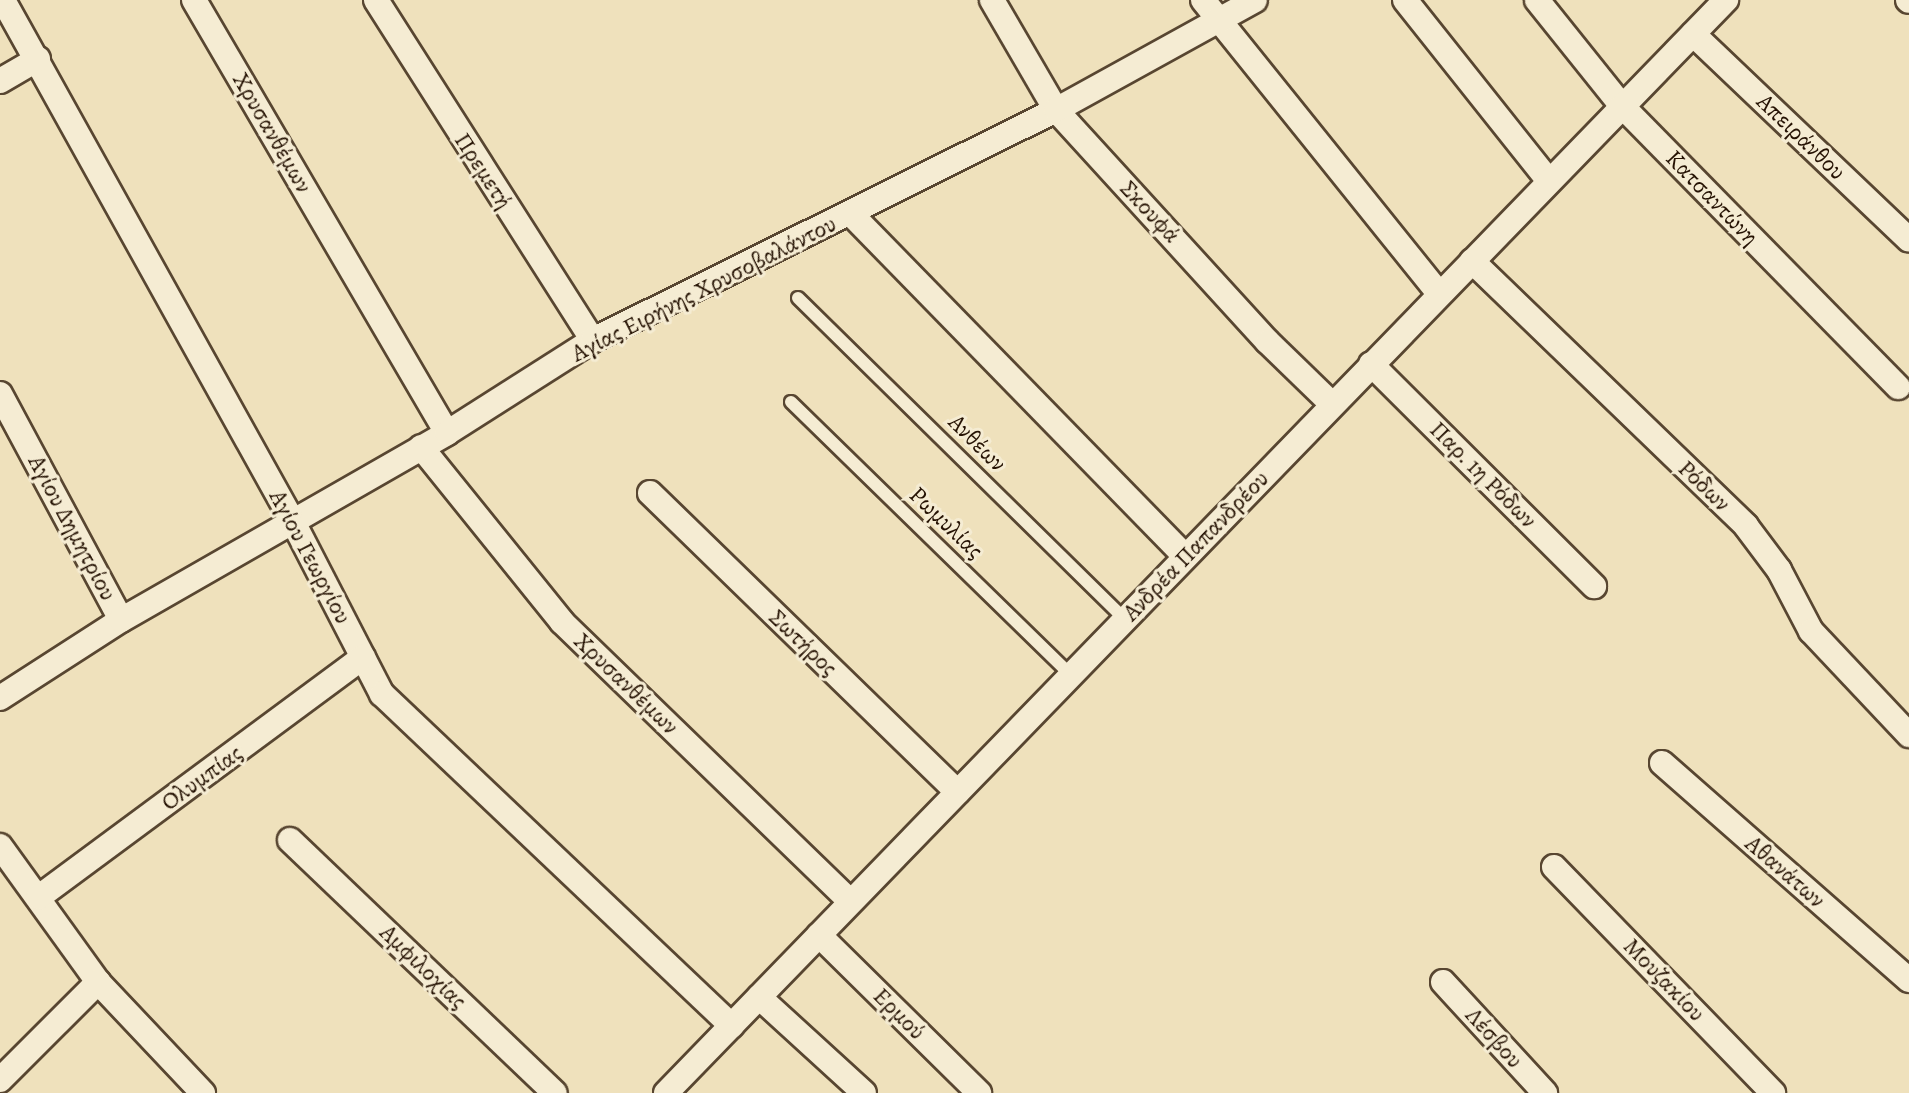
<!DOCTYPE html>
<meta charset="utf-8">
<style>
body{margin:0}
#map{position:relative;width:1909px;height:1093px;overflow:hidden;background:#efe1bc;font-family:Alegreya,serif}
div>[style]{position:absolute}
.roads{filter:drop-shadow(2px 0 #584631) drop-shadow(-2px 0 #584631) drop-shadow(0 2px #584631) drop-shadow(0 -2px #584631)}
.lane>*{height:12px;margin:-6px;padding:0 6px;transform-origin:6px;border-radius:6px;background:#f5ecd3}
.street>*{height:24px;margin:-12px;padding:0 12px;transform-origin:12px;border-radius:12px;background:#f5ecd3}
span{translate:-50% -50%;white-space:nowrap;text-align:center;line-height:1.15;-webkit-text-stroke:6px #f5ecd3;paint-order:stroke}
.street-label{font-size:24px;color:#251203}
</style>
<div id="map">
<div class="roads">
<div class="lane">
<div style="left:798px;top:298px;width:458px;rotate:44.5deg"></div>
<div style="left:791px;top:402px;width:391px;rotate:44.3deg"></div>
</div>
<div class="street">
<div style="left:3px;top:0;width:595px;rotate:60.94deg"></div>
<div style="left:292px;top:520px;width:196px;rotate:62.7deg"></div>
<div style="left:382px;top:694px;width:482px;rotate:43.5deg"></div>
<div style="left:194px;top:0;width:501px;rotate:59.7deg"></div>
<div style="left:376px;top:0;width:403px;rotate:57.5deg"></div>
<div style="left:992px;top:0;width:127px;rotate:59.8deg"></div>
<div style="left:1056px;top:110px;width:314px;rotate:47.6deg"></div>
<div style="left:1268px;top:342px;width:89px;rotate:44.1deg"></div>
<div style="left:1203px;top:0;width:377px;rotate:51.2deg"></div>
<div style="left:1405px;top:0;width:231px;rotate:51.5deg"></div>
<div style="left:1537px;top:0;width:136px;rotate:51.3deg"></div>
<div style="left:1622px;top:106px;width:394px;rotate:45.5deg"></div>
<div style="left:1908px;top:0;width:1px;rotate:45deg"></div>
<div style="left:1693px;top:34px;width:298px;rotate:43.6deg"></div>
<div style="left:0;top:81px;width:44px;rotate:-30.1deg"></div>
<div style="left:852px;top:215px;width:477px;rotate:45.7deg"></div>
<div style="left:1472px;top:261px;width:381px;rotate:44deg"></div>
<div style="left:1746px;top:526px;width:55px;rotate:53.1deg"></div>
<div style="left:1779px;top:570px;width:69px;rotate:62.3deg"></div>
<div style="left:1811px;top:631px;width:143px;rotate:46.7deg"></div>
<div style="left:1371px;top:364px;width:315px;rotate:44.9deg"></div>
<div style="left:0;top:394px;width:256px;rotate:61.8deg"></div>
<div style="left:421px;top:447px;width:225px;rotate:51.1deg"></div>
<div style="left:562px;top:622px;width:402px;rotate:44.1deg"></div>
<div style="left:650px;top:493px;width:429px;rotate:44.2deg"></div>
<div style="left:0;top:698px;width:144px;rotate:-32.8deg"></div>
<div style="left:121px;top:620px;width:376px;rotate:-29.8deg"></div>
<div style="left:447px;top:433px;width:173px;rotate:-32.5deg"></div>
<div style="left:593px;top:340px;width:517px;rotate:-26.42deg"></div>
<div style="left:1056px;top:110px;width:227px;rotate:-28.9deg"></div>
<div style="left:1662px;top:763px;width:329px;rotate:41.3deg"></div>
<div style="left:290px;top:840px;width:366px;rotate:43.7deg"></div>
<div style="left:0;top:846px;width:168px;rotate:54.2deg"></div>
<div style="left:98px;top:982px;width:153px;rotate:46.6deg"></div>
<div style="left:1554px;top:867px;width:315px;rotate:45.9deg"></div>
<div style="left:39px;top:897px;width:403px;rotate:-36.5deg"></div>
<div style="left:819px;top:935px;width:225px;rotate:44.6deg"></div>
<div style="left:1443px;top:982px;width:151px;rotate:47.4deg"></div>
<div style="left:759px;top:997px;width:142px;rotate:42.4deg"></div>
<div style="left:0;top:1080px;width:139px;rotate:-45deg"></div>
<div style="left:666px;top:1093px;width:1523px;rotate:-45.88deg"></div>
</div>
</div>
<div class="street-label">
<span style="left:272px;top:133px;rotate:60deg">Χρυσανθέμων</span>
<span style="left:1801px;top:137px;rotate:44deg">Απειράνθου</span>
<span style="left:483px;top:171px;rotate:57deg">Πρεμετή</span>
<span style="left:1712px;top:198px;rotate:46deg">Κατσαντώνη</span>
<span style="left:1150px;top:212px;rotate:47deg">Σκουφά</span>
<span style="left:704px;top:289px;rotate:-27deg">Αγίας Ειρήνης Χρυσοβαλάντου</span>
<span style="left:977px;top:443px;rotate:45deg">Ανθέων</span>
<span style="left:1483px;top:475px;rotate:45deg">Παρ. 1η Ρόδων</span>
<span style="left:1704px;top:486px;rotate:44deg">Ρόδων</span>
<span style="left:946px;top:523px;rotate:44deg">Ρωμυλίας</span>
<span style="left:72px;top:528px;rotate:62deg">Αγίου Δημητρίου</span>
<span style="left:1196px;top:546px;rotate:-46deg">Ανδρέα Παπανδρέου</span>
<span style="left:310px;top:557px;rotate:62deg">Αγίου Γεωργίου</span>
<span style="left:803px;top:643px;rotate:44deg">Σωτήρος</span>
<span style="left:626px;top:684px;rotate:44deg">Χρυσανθέμων</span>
<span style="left:202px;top:778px;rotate:-36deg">Ολυμπίας</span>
<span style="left:1785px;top:872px;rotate:41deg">Αθανάτων</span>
<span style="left:423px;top:967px;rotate:44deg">Αμφιλοχίας</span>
<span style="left:1664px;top:980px;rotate:46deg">Μουζακίου</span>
<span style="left:899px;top:1014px;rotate:45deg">Ερμού</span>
<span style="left:1494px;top:1038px;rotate:48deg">Λέσβου</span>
</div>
</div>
